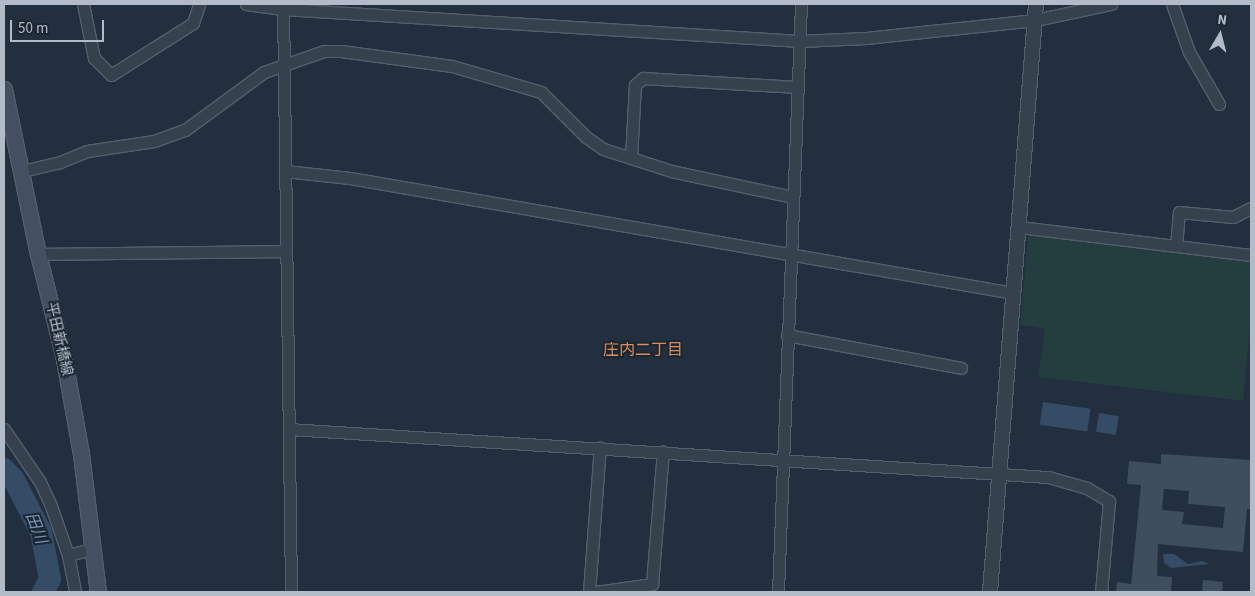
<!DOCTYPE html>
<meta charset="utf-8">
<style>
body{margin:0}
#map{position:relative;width:1255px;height:596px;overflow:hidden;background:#222f3e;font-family:"Source Sans 3","Noto Sans JP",sans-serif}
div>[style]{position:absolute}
.green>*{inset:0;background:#243d3f}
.water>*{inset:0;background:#354c66;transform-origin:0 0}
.river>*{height:22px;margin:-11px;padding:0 11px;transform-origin:11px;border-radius:11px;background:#354c66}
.building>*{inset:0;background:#3e4e5d}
.roads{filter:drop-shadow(1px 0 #545f6c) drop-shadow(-1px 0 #545f6c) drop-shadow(0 1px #545f6c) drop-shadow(0 -1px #545f6c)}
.minor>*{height:11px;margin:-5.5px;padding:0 5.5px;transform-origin:5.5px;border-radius:5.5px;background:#36414e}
.tertiary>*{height:14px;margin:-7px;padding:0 7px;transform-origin:7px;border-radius:7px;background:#36414e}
.secondary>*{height:15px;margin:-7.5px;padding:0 7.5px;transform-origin:7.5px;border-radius:7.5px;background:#445061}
span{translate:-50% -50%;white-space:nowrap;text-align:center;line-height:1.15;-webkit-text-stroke:4px #1b2633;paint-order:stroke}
.street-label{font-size:15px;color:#b2bcc9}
.neighbourhood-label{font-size:16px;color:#d98d5c}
.water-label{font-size:16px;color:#7894b2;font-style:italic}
.frame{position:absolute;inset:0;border:5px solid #b2bcc9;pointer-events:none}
.north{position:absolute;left:1195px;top:10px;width:50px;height:50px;-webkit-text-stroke:4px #1b2633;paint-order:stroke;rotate:8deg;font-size:14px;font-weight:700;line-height:20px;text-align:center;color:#b2bcc9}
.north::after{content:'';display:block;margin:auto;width:18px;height:22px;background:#b2bcc9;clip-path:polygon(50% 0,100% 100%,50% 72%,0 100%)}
.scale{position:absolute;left:10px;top:20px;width:94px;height:22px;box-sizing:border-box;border:2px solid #b2bcc9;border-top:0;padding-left:6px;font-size:15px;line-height:18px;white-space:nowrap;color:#b2bcc9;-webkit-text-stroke:4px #1b2633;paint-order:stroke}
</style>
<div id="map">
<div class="green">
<div style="clip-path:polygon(1031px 234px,1251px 261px,1251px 321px,1243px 401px,1038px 377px,1045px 329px,1020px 325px,1028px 236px)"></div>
</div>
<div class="water">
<div style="left:1043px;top:402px;width:48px;height:23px;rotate:8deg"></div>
<div style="left:1099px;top:413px;width:20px;height:19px;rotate:9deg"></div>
<div style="clip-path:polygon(1163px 554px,1174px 554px,1188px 564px,1202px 561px,1209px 564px,1171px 568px,1164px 563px)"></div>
</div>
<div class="river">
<div style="left:4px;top:469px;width:15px;rotate:48deg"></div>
<div style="left:14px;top:480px;width:59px;rotate:62.6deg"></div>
<div style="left:41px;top:532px;width:48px;rotate:79.2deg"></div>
<div style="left:50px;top:579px;width:15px;rotate:118deg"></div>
</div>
<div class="building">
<div style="clip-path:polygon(evenodd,1161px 454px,1251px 460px,1251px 509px,1247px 509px,1243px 552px,1158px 544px,1157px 576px,1172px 577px,1171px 592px,1116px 592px,1117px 582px,1131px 584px,1132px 576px,1141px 485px,1127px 484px,1129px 461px,1161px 464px,1161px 454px,1164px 489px,1189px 491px,1188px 504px,1225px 507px,1223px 528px,1182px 524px,1184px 512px,1162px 510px,1164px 489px)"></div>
<div style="clip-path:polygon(1203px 580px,1223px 582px,1222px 592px,1202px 592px)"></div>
</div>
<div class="roads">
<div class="minor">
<div style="left:83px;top:4px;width:55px;rotate:78.5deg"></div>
<div style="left:94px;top:58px;width:24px;rotate:45deg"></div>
<div style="left:111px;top:75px;width:97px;rotate:-32.4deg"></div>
<div style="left:193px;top:23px;width:20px;rotate:-72deg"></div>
<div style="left:246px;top:4px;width:37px;rotate:8deg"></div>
<div style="left:283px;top:9px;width:517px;rotate:3.55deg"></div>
<div style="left:799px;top:41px;width:67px;rotate:-2.6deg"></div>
<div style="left:866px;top:38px;width:170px;rotate:-6.1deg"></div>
<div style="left:1035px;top:20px;width:78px;rotate:-11.9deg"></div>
<div style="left:283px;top:4px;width:588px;rotate:89.22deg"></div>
<div style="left:1172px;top:4px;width:51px;rotate:70.5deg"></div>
<div style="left:1189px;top:52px;width:60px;rotate:60deg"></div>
<div style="left:631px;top:158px;width:73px;rotate:-86.9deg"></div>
<div style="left:635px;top:85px;width:11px;rotate:-41deg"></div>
<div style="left:643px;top:78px;width:154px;rotate:3.3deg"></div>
<div style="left:22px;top:171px;width:39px;rotate:-13deg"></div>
<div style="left:60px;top:162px;width:29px;rotate:-22deg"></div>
<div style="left:87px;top:151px;width:68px;rotate:-8.5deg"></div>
<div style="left:154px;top:141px;width:33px;rotate:-20deg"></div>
<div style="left:185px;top:130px;width:98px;rotate:-36.3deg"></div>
<div style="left:264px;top:72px;width:64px;rotate:-19.3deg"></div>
<div style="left:324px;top:51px;width:17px"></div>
<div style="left:341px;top:51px;width:112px;rotate:7.7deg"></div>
<div style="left:452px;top:66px;width:93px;rotate:16.3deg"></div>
<div style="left:541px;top:92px;width:64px;rotate:45deg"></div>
<div style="left:586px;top:137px;width:21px;rotate:35deg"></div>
<div style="left:603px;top:149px;width:71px;rotate:17.9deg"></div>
<div style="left:671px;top:171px;width:124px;rotate:12.1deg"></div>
<div style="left:285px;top:171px;width:65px;rotate:6.1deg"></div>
<div style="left:350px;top:178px;width:674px;rotate:9.83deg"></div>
<div style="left:1019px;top:227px;width:234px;rotate:6.9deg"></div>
<div style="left:1176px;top:246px;width:34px;rotate:-85deg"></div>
<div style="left:1179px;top:212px;width:54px;rotate:5.3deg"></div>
<div style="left:1233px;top:217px;width:20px;rotate:-27deg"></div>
<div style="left:38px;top:254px;width:248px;rotate:-0.7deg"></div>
<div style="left:787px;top:335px;width:177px;rotate:10.7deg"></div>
<div style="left:4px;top:429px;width:64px;rotate:55.8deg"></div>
<div style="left:40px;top:482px;width:26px;rotate:65deg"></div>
<div style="left:51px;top:506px;width:52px;rotate:70.9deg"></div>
<div style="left:68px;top:555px;width:38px;rotate:79deg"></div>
<div style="left:289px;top:429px;width:761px;rotate:3.62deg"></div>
<div style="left:1048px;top:477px;width:41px;rotate:15.8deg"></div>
<div style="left:1087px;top:488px;width:26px;rotate:31deg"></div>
<div style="left:1109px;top:501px;width:91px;rotate:95deg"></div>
<div style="left:68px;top:555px;width:25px;rotate:-14deg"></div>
<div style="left:589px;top:592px;width:145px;rotate:-85.7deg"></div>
<div style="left:596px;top:592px;width:57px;rotate:-8.1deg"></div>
<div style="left:652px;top:584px;width:133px;rotate:-85.3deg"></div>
<div style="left:778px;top:592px;width:588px;rotate:-87.76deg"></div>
</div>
<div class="tertiary">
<div style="left:990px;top:592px;width:590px;rotate:-85.53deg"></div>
</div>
<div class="secondary">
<div style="left:4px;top:89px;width:168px;rotate:78.4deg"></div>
<div style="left:38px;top:254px;width:103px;rotate:76deg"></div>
<div style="left:63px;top:354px;width:102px;rotate:79.8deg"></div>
<div style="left:81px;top:454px;width:139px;rotate:83deg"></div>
</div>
</div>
<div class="street-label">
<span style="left:59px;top:339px;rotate:77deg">平田新橋線</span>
</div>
<div class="neighbourhood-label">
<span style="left:643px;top:350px">庄内二丁目</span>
</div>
<div class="water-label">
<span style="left:36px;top:528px;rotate:69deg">田川</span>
</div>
<div class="frame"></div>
<div class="north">N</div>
<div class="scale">50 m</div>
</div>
